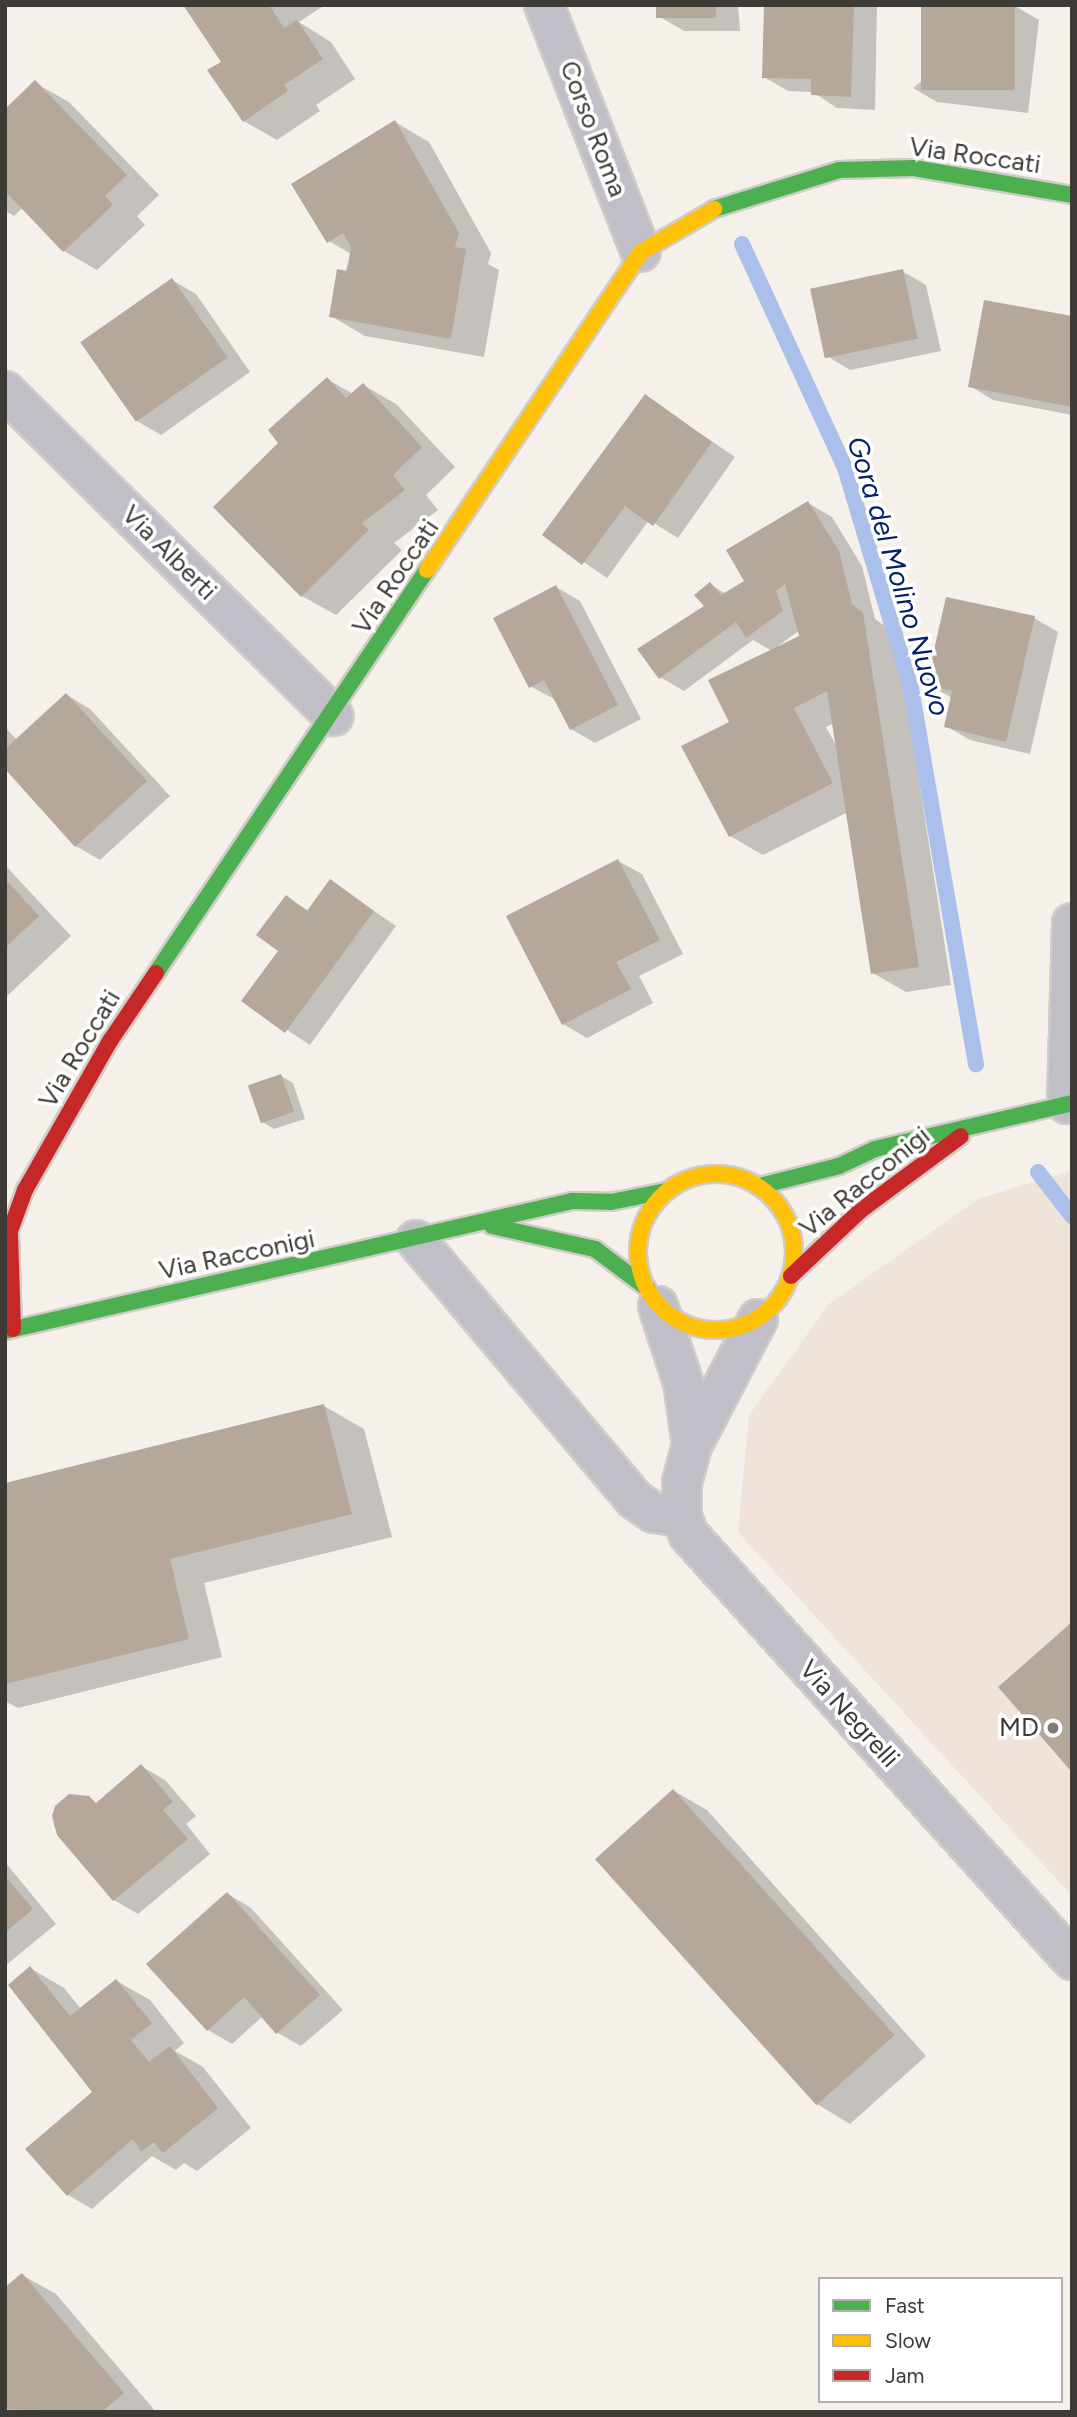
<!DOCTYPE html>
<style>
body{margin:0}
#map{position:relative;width:1077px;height:2417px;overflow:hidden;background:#f6f0ea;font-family:Figtree,sans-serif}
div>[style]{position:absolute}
.built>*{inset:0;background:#f0e3d9}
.shadow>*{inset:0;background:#0003}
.stream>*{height:16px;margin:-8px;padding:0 8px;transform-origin:8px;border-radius:8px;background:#aabfe9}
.building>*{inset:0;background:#b5a89b;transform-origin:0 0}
.roads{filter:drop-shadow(2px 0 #d0ccc7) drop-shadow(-2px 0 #d0ccc7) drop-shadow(0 2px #d0ccc7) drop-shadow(0 -2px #d0ccc7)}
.street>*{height:38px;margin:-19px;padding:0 19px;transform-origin:19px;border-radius:19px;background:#c0bfc7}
.fast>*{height:16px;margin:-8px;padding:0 8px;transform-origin:8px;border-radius:8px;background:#4caf50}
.slow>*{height:16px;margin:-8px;padding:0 8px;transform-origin:8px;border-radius:8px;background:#ffc107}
.slow>.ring{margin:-8px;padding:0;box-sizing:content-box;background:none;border:16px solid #ffc107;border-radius:50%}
.jam>*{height:16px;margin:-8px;padding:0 8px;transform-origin:8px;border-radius:8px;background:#c62828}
.dots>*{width:19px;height:19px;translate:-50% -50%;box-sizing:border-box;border:4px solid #fff;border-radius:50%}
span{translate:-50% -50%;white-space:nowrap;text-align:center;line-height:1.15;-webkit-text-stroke:7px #fff;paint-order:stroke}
.street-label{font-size:26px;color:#3e3a36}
.poi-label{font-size:26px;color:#3e3a36}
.right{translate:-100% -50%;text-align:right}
.water-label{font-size:28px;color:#032168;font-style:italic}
.frame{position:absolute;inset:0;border:7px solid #3e3a36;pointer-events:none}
.legend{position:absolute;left:818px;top:2277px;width:245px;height:126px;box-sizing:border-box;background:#fff;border:2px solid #b2b0af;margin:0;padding:9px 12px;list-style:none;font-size:21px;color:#3e3a36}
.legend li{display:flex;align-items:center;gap:14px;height:35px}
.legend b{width:35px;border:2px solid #b2b0af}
</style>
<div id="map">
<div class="built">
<div style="clip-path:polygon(1072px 1170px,1072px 1896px,738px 1532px,749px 1415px,829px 1304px,978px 1199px)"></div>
</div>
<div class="shadow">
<div style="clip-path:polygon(185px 5px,325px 5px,299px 22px,331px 42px,355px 79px,316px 105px,320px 111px,277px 140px,244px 121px,223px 62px)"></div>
<div style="clip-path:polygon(658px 5px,738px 5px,740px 31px,684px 31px,660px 17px)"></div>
<div style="clip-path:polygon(765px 5px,877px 5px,875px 110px,837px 108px,813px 92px,788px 91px,764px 77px)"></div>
<div style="clip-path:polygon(1015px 6px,1039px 20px,1028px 113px,937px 102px,913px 88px)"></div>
<div style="clip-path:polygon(35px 83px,69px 102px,159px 195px,137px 216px,145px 225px,97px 270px,64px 251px,23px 207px,14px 216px,5px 211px,5px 111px)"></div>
<div style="clip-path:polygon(395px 122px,429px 142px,491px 253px,488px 264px,499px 270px,484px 357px,365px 336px,331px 316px,351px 254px,329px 241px)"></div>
<div style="clip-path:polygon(902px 271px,926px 285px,941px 351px,850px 370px,827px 356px)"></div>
<div style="clip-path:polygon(172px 280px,196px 294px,250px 372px,161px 435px,137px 421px)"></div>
<div style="clip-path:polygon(1072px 317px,1072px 415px,993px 400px,970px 386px)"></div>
<div style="clip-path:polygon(327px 379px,353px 394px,363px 385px,396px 404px,455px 467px,426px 495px,438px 510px,394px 543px,402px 550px,336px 615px,302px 596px,215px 507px,281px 443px)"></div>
<div style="clip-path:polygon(646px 397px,735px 457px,678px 538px,649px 520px,607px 578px,544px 535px)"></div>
<div style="clip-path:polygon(evenodd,808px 503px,832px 517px,862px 566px,875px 619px,896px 634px,951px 985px,906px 992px,873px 973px,848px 812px,763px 855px,730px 836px,731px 722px,772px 651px,753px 640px,684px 691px,660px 677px,707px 606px,710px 584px,726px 594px,747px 581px,808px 503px,800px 630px,801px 636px,779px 647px,778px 646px,800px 630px,808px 503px,834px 723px,837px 747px,826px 727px,834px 723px)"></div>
<div style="clip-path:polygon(556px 587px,580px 601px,641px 719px,595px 743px,571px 729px,556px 700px,530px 686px)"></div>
<div style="clip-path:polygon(1034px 618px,1058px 632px,1030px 754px,970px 740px,946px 726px,952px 698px,928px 684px)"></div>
<div style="clip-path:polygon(67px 695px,90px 709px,170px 796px,100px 860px,76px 846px,5px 766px,5px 727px,17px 740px)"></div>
<div style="clip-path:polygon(618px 861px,642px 874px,683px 954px,639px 976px,653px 1003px,587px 1038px,563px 1024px)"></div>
<div style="clip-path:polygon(5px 865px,71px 936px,5px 998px)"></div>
<div style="clip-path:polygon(330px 881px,396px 926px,310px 1045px,243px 1001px,281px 951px,286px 897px,309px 911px)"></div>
<div style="clip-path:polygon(281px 1076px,293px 1083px,305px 1119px,274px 1129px,262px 1122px)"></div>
<div style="clip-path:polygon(324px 1406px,364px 1429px,392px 1537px,204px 1583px,222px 1657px,18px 1708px,5px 1701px,5px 1485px)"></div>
<div style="clip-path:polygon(141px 1766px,165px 1780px,196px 1816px,186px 1824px,210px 1854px,138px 1914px,114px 1900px,54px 1826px,57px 1807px,96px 1805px)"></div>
<div style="clip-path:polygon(674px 1791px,707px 1810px,926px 2056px,850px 2124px,817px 2104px)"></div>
<div style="clip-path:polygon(5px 1862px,56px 1924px,5px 1966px)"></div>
<div style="clip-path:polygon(228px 1894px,251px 1908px,343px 2010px,301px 2046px,278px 2033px,263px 2016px,232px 2044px,208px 2030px)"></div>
<div style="clip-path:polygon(30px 1968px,64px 1988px,81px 2009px,117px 1981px,150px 2000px,184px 2043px,175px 2051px,203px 2067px,251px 2128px,197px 2171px,184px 2163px,176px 2170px,152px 2156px,92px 2209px,68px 2195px,101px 2098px)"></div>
<div style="clip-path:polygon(22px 2275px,56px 2294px,156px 2412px,10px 2412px,5px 2406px)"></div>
</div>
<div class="stream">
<div style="left:742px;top:244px;width:247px;rotate:65.3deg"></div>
<div style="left:845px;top:468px;width:230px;rotate:73.3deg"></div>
<div style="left:911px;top:688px;width:382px;rotate:80.2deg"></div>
<div style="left:1038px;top:1172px;width:56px;rotate:52.3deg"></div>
</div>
<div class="building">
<div style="clip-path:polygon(183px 5px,269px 5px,284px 28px,297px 20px,323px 59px,284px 85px,288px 91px,243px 122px,207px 70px,221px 62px)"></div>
<div style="left:656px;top:5px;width:60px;height:13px"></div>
<div style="clip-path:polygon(764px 5px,854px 5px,851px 97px,811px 95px,811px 79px,762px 78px)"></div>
<div style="left:921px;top:5px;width:94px;height:85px"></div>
<div style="clip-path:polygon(35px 80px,127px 175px,105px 196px,113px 205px,63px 252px,5px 191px,5px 109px)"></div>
<div style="clip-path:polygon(395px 120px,459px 233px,455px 247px,466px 249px,451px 339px,329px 317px,337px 269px,347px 271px,351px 247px,343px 233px,327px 243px,291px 184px)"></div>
<div style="left:903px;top:269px;width:71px;height:95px;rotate:78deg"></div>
<div style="left:172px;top:278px;width:97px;height:112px;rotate:55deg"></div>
<div style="clip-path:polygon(984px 300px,1072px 316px,1072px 407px,968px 387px)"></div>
<div style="clip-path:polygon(327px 377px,346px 398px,363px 383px,422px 447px,393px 475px,405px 490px,362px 523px,369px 530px,301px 597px,213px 507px,278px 443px,268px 430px)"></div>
<div style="clip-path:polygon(645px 394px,712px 442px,653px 526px,625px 506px,582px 565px,542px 535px)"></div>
<div style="clip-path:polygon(808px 501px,839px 551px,852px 604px,863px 613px,919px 967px,871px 974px,827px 691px,794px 708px,833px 783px,729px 837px,681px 746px,729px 722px,708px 680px,799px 636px,785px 584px,776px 591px,783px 611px,746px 638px,736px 622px,659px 679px,637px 649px,704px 606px,694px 595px,710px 582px,721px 595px,744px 581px,726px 550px)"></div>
<div style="clip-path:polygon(556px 585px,618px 705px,570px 730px,544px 680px,529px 688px,493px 618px)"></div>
<div style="clip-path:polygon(946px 597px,1035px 616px,1006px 742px,944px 727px,952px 691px,926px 685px)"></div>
<div style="clip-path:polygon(66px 693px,147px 781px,75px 847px,5px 769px,5px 749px)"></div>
<div style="clip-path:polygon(618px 859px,660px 940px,616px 962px,631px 989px,562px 1025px,506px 916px)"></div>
<div style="clip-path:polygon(5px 879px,39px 916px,5px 948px)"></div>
<div style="clip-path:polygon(330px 879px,374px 911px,285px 1033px,241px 1001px,278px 951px,256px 935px,286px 895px,307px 911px)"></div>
<div style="left:281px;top:1074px;width:40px;height:35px;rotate:71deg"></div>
<div style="clip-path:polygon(324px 1404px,352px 1514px,170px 1559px,189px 1639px,5px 1684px,5px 1483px)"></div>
<div style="clip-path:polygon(1072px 1622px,1072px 1769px,1070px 1770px,998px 1687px)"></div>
<div style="clip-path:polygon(141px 1764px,173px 1802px,163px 1810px,188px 1839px,113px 1901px,57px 1835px,52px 1816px,55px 1806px,69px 1794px,89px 1796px,96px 1803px)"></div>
<div style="left:673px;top:1789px;width:331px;height:105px;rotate:48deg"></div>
<div style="clip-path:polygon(5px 1876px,33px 1909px,5px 1933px)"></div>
<div style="clip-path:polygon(227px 1892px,320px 1995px,276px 2034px,244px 1997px,207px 2031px,146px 1964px)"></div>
<div style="clip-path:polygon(30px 1966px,70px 2016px,116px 1979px,152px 2023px,131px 2040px,149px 2062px,170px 2046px,218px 2108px,163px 2153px,154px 2142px,141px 2152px,133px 2139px,67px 2196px,25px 2149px,92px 2092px,8px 1985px)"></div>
<div style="clip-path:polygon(22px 2273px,124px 2393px,102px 2412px,5px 2409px,5px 2287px)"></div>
</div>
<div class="roads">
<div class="street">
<div style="left:544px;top:5px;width:265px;rotate:68.6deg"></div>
<div style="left:5px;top:391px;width:462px;rotate:44.7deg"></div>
<div style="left:1067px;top:1104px;width:181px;rotate:-88.4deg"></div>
<div style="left:416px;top:1240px;width:339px;rotate:49.9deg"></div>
<div style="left:634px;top:1499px;width:24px;rotate:35deg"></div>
<div style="left:654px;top:1513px;width:28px;rotate:8deg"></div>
<div style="left:658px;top:1306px;width:80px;rotate:71.8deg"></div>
<div style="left:683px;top:1382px;width:64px;rotate:81.9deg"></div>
<div style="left:758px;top:1319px;width:142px;rotate:117.6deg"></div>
<div style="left:692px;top:1445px;width:39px;rotate:105deg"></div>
<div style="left:682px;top:1483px;width:34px;rotate:90deg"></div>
<div style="left:682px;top:1517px;width:19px;rotate:69deg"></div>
<div style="left:689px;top:1535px;width:572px;rotate:47.98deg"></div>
</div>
<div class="fast">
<div style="left:714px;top:209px;width:131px;rotate:-17.3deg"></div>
<div style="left:839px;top:170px;width:75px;rotate:-1.5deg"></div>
<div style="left:914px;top:168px;width:160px;rotate:9.7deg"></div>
<div style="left:156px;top:973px;width:486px;rotate:-56.1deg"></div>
<div style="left:760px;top:1186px;width:81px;rotate:-14.2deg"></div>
<div style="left:839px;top:1166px;width:40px;rotate:-25deg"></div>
<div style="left:875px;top:1149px;width:202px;rotate:-13.1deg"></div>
<div style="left:492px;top:1226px;width:106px;rotate:12.6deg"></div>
<div style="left:595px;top:1249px;width:66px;rotate:37deg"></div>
<div style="left:5px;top:1331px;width:582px;rotate:-12.91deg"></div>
<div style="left:572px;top:1201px;width:39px;rotate:1deg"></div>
<div style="left:611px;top:1202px;width:56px;rotate:-11.3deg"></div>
</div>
<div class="slow">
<div style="left:427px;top:570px;width:383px;rotate:-56.1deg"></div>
<div style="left:641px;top:252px;width:85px;rotate:-30.5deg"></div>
<div class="ring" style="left:638px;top:1174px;width:140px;height:140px"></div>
</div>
<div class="jam">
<div style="left:791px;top:1276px;width:96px;rotate:-43.3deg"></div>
<div style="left:861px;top:1210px;width:124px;rotate:-36.5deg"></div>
<div style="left:13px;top:1329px;width:98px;rotate:-91.8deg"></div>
<div style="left:10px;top:1231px;width:44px;rotate:-69.9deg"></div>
<div style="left:25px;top:1190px;width:172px;rotate:-60.3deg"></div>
<div style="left:110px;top:1041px;width:82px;rotate:-55.9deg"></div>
</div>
</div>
<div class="dots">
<div style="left:1053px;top:1728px;background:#7e7a75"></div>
</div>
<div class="street-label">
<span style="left:593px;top:129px;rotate:69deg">Corso Roma</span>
<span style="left:975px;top:156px;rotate:8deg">Via Roccati</span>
<span style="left:169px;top:553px;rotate:45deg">Via Alberti</span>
<span style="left:396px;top:577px;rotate:-56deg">Via Roccati</span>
<span style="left:80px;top:1049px;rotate:-59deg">Via Roccati</span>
<span style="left:865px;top:1182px;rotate:-39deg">Via Racconigi</span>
<span style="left:237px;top:1255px;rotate:-12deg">Via Racconigi</span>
<span style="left:849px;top:1714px;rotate:48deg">Via Negrelli</span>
</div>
<div class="poi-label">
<span class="right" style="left:1039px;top:1728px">MD</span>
</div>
<div class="water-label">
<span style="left:899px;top:576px;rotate:73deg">Gora del Molino Nuovo</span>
</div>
<div class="frame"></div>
<ul class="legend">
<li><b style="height:9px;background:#4caf50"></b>Fast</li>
<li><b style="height:9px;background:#ffc107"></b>Slow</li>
<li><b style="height:9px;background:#c62828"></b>Jam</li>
</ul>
</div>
